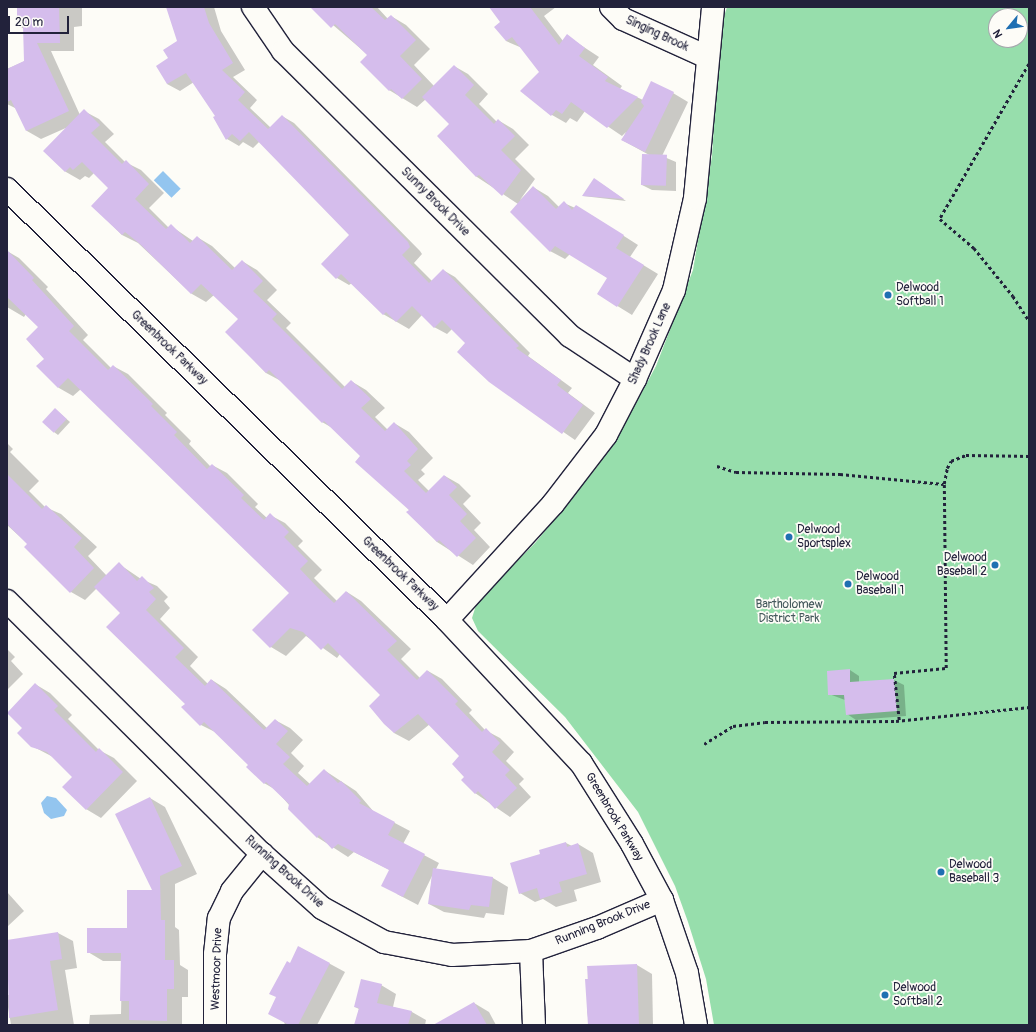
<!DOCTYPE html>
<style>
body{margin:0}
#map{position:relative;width:1036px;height:1032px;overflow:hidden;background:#fdfcf7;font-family:Pangolin,sans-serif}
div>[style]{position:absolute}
.green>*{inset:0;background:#97deac}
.water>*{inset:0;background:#93c5ef;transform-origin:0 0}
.shadow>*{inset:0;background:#0003}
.building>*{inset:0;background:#d5bdec;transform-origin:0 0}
.path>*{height:2.5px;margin-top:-1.25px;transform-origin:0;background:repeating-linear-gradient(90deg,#22223b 0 3px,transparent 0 6px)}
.roads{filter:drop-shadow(1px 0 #22223b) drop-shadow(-1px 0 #22223b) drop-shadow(0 1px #22223b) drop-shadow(0 -1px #22223b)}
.minor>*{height:22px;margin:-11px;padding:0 11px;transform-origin:11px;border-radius:11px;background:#fdfcf7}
.dots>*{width:11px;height:11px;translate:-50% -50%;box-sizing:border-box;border:2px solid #fdfcf7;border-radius:50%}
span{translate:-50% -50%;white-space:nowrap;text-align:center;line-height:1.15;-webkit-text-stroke:3.5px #fdfcf7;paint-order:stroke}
.street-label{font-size:12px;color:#22223b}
.poi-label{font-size:12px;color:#22223b}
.left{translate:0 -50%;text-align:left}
.right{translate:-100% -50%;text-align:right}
.park-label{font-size:12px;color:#455a5d}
.frame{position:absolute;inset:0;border:8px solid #22223b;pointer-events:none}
.north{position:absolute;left:988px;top:8px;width:40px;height:40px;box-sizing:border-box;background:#fdfcf7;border:1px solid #a5a5ac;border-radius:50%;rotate:241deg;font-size:11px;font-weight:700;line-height:16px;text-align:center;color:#22223b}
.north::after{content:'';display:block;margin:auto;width:14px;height:18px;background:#1f6fb2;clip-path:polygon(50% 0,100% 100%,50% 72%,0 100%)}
.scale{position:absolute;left:8px;top:16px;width:61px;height:18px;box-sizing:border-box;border:2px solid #22223b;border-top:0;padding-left:5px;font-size:12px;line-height:14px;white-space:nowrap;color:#22223b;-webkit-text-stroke:3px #fdfcf7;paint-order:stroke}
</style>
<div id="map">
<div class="green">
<div style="clip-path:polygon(evenodd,727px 7px,1029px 7px,1029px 1025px,714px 1025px,706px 979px,688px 922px,675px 886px,638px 812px,565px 717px,478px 631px,472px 618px,477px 602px,536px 542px,597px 467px,627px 420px,656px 366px,693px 270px,712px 156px,720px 29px,727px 7px,996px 16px,1020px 16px,1020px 40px,996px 40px,996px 16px)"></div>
</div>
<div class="water">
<div style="left:163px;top:171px;width:25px;height:13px;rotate:45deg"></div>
<div style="clip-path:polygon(47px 796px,56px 798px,67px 810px,64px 816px,51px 819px,44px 813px,41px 803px)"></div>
</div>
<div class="shadow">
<div style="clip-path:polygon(18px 7px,82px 7px,82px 26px,74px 27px,74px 51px,51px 51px,80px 115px,84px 111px,99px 119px,114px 134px,105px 142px,125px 162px,141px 170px,164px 193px,149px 208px,169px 228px,171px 226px,193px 241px,197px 237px,212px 246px,235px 268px,242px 261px,257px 270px,277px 290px,267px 300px,291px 323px,286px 328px,345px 387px,351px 381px,366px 390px,385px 408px,375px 417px,388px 430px,394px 423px,409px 432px,433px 458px,421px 470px,425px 474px,418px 480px,429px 491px,445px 476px,459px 484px,471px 496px,463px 504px,481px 523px,474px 530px,490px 547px,473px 565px,437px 542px,362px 456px,334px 429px,322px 422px,281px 381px,266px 373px,227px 332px,239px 319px,214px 295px,206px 302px,192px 294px,138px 243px,122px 235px,93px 206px,110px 188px,94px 173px,89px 178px,85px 176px,80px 180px,66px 172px,44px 151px,68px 127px,41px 139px,27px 131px,17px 109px,7px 104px,7px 69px,25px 61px,24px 29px,18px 25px)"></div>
<div style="clip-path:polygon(167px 7px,214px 7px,221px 31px,245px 70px,233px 77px,257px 100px,250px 108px,271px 128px,282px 116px,294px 123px,420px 251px,422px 254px,414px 263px,432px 281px,443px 270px,455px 277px,530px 353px,528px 356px,572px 388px,568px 393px,595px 413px,575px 440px,489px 381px,466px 343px,452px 329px,447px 334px,434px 327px,422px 315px,409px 329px,383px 314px,352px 283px,349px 285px,337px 278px,322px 264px,351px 235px,260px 141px,253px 148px,243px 142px,239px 146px,227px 139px,214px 118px,216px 116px,194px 82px,180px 91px,167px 84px,169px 59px,178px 41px)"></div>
<div style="clip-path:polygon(312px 7px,377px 7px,388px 19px,391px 16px,406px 25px,430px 49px,414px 65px,434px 86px,454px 66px,468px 74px,488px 94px,479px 104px,497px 122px,498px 120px,513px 129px,529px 145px,515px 159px,535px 179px,520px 200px,533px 187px,548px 196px,559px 207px,564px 203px,591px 215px,638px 245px,630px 257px,658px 274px,632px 315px,598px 294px,608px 278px,570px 254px,565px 259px,550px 251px,518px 204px,477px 177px,438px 136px,451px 124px,426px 99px,417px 107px,389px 90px,368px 55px)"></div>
<div style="clip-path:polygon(490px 7px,556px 7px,544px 16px,563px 41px,567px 36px,599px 57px,593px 65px,622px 86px,620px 89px,643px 100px,673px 93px,688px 102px,662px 156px,676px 162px,676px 191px,652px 190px,642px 185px,651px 156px,622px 140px,626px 132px,622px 136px,585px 111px,577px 122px,570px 118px,566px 123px,552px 115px,540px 72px,522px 48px,506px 41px,502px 22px)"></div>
<div style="clip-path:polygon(599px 182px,626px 201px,583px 196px)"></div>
<div style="clip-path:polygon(7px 251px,19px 258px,48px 287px,46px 289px,88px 335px,83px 340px,111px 368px,113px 366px,128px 374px,167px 413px,165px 415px,191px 441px,189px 444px,210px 466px,212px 465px,227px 473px,258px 504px,255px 507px,267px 518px,270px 515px,285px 523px,303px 541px,298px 546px,322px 570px,314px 578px,337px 601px,347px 592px,361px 601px,411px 649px,401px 659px,420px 678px,428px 671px,442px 679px,472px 710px,469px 713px,485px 730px,500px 738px,514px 752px,506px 761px,524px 779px,519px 784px,531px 797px,510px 817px,475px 793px,465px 777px,461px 756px,430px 724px,409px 741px,394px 733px,382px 695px,340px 654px,337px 658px,306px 636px,286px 656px,271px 647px,253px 630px,291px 593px,81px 389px,73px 396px,59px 388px,38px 366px,46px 359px,39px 327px,26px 314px,24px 317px,7px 307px)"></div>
<div style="clip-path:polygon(55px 409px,70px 422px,58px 435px,54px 432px)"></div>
<div style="clip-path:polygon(7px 443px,13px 449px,10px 452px,39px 481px,29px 491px,45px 507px,61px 514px,97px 547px,88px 556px,107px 576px,119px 564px,141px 579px,157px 586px,168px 597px,164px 601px,170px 608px,160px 619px,198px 657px,190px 666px,208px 684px,212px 680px,226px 689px,267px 728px,275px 720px,290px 728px,303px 740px,291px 753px,304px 766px,298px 773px,310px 784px,324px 770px,356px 791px,374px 812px,410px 831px,403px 844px,439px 863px,436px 869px,493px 878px,508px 887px,504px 915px,486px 913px,484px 918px,444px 912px,429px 904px,432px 876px,418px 905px,397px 894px,390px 870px,354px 852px,348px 857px,317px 837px,276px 790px,264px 783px,250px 765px,217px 733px,201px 725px,183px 707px,186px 704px,122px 613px,97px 588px,85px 600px,71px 592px,28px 544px,7px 525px)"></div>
<div style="clip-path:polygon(7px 649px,15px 657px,11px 661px,23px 674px,7px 690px)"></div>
<div style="clip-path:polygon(850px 670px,859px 676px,859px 682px,894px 680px,904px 685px,906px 716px,856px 720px,847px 714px,845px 700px,829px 694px)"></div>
<div style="clip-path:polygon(35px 684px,50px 693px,72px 715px,68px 719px,99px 750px,114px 758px,137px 781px,101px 818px,86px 809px,73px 777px,53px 757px,32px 746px,23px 727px)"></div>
<div style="clip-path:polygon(150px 798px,165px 807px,197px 874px,175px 884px,175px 927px,179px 930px,180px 965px,188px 970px,188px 997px,182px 997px,182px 1025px,89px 1025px,90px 1015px,121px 1014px,122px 961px,103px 961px,88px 952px,128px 929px,154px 891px)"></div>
<div style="clip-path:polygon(566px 843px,572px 846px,578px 844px,593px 853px,601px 882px,574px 890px,577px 901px,556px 907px,543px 899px,535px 902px,520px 893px,541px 855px)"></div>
<div style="clip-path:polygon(7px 892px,24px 911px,7px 927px)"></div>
<div style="clip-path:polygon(58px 933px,73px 941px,77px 968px,65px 970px,74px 1025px,11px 1025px,7px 1001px,7px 995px,10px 995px,7px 941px)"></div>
<div style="clip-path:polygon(299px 947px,345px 972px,317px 1025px,285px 1025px,277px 997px)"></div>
<div style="clip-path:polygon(637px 965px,652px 974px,653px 1025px,589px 1025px,587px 1010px,588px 967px)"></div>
<div style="clip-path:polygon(381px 985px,396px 994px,393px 1007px,412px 1012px,426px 1020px,425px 1025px,355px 1025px,359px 1009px,355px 1007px)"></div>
<div style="clip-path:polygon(474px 1003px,489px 1012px,496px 1025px,435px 1025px)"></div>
</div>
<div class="building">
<div style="clip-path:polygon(17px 7px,59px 7px,60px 43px,37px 43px,69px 111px,26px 131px,11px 100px,7px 102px,7px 69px,24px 61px,23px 26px,17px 26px)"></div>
<div style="clip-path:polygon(166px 7px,204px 7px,209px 23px,233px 63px,222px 70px,245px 92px,238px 100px,268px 129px,282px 115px,408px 242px,410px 247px,402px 255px,429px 283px,443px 269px,519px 346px,516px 348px,561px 380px,557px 385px,583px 405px,562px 434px,489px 382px,457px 352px,465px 343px,442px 320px,434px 328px,412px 306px,396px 322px,386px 312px,383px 315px,341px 274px,336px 279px,321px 264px,349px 235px,249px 132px,240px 141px,232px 134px,226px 140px,213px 117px,215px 116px,186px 73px,167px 84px,156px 66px,168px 58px,163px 50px,177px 41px)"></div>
<div style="clip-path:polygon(310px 7px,371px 7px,385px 20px,391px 15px,416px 40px,400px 56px,422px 79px,402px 99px,391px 89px,389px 91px,360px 62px,367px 55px,335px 24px,331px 28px)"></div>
<div style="clip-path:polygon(489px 7px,530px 7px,559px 45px,567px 34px,585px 48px,579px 56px,608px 77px,605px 81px,638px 97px,607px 128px,571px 102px,562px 114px,556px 110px,551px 116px,520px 91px,539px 72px,512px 37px,506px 41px,494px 27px,500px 22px)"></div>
<div style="clip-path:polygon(454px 65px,474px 85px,465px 95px,494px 124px,498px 119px,515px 136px,501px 150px,521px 170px,502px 196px,479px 175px,476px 177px,437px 136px,449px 124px,422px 97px)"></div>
<div style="clip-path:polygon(651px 81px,674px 92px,645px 152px,621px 140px,644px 106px,641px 102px)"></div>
<div style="clip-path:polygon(84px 109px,100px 125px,91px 133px,122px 164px,126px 160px,149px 184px,135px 199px,166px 229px,171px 224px,190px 243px,197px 236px,232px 270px,242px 260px,263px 281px,253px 291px,277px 314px,272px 319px,342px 389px,351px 380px,371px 399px,361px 408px,385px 431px,394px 422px,418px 449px,407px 461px,411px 465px,404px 471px,426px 493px,444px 475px,457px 487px,449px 495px,467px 514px,460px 521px,476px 538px,457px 557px,439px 540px,437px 542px,406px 512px,409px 510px,355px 462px,360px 456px,324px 421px,322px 423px,269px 370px,266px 373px,225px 332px,238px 319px,201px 284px,191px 294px,140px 244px,125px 232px,122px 235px,91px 206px,108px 188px,82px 162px,73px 170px,70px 167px,65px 172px,43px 151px)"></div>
<div style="left:642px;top:154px;width:25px;height:31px;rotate:2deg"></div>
<div style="clip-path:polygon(594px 178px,624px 199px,582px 196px)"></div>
<div style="clip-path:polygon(533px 186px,556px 209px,564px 201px,572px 210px,576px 205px,624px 235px,616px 248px,644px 265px,617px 307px,597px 294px,607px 278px,555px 246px,550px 252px,510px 212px)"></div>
<div style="clip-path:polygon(7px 250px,34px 278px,32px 280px,74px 326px,69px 331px,108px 370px,113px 365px,153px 404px,151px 406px,177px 432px,174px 435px,207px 469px,212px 464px,244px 495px,241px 498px,264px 520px,270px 513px,289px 532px,284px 537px,308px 561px,300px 569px,318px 588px,334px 603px,346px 591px,397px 641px,387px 650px,417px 680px,427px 670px,458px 701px,455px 704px,482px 732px,486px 728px,500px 743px,492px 752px,510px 770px,505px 775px,517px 788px,495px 809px,478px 791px,475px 794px,461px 780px,464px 777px,452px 764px,459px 756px,418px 714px,394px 733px,384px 724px,369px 706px,380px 695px,328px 643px,321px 650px,303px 632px,290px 628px,270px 648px,252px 630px,289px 593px,68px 378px,58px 388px,36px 366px,44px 359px,26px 339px,38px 327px,7px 297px)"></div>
<div style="left:55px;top:408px;width:16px;height:19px;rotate:43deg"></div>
<div style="clip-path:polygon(7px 474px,42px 509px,46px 505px,82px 538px,74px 547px,94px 568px,70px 593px,24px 547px,27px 544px,7px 524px)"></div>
<div style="clip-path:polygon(119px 562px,137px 581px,142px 576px,154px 588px,149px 592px,156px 599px,146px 610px,184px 648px,175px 657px,205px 686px,211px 679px,264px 730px,275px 719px,288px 731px,276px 744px,290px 757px,283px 764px,307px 786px,324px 769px,338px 783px,341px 781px,361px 801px,359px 803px,395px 822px,388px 835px,425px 854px,403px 897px,381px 886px,389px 870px,338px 844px,332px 849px,319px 835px,317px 838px,288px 809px,289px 804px,266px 782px,264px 784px,246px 767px,248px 765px,204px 722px,200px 726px,181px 707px,185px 704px,106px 627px,120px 613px,94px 587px)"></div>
<div style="clip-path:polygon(850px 669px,850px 682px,894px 679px,897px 711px,846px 715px,844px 695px,828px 695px,827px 671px)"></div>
<div style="clip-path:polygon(35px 683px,58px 706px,54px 710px,96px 752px,99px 748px,123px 772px,86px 810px,62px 787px,72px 777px,47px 752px,31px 747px,17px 733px,22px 728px,7px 713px)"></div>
<div style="clip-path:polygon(150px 797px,182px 866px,160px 876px,161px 920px,165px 920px,165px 960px,174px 960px,174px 989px,167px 989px,167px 1021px,129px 1020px,129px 1001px,120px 1001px,121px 953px,87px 953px,87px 928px,127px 928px,127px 890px,152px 890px,115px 814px)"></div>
<div style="clip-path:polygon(566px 842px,567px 847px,578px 843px,587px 874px,559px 882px,562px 892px,540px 899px,537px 888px,519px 894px,510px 863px,540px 854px,539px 850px)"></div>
<div style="clip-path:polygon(433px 868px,493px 877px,489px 907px,471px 905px,469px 910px,428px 904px)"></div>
<div style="clip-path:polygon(58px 932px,62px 959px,50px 961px,58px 1010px,9px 1018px,7px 940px)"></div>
<div style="clip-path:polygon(298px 946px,330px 963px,298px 1025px,289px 1025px,268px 1014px,276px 997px,269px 994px,287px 961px,290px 963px)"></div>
<div style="clip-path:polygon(637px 964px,639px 1025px,588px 1025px,585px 979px,588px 979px,587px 966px)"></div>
<div style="clip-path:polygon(361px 979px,382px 984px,377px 1003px,412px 1011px,408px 1025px,354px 1025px,359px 1008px,354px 1007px)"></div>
<div style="clip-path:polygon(474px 1002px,487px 1025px,433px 1025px)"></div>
</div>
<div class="path">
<div style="left:1029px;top:64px;width:179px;rotate:119.9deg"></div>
<div style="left:940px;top:219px;width:45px;rotate:40.5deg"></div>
<div style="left:974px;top:248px;width:62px;rotate:50.9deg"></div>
<div style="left:1013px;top:296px;width:30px;rotate:57deg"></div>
<div style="left:717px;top:466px;width:20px;rotate:18deg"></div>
<div style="left:736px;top:472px;width:104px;rotate:1.1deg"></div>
<div style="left:840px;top:474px;width:104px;rotate:5.5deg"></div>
<div style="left:944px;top:484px;width:16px;rotate:-79deg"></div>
<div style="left:947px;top:468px;width:8px;rotate:-60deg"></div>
<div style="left:951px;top:461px;width:16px;rotate:-22deg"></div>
<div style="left:966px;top:455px;width:63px;rotate:0.9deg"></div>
<div style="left:899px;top:720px;width:47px;rotate:-96.1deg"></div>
<div style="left:894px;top:673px;width:52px;rotate:-5.5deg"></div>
<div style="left:946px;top:668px;width:184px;rotate:-90.6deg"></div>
<div style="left:704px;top:744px;width:34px;rotate:-32deg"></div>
<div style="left:733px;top:726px;width:32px;rotate:-7deg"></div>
<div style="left:765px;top:722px;width:131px;rotate:-0.4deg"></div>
<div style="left:896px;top:721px;width:134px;rotate:-6deg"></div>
</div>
<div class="roads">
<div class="minor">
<div style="left:253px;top:7px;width:53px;rotate:55.7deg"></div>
<div style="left:283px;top:51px;width:404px;rotate:44.8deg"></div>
<div style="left:570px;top:336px;width:78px;rotate:33.5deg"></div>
<div style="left:611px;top:7px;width:17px;rotate:45deg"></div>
<div style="left:623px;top:19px;width:92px;rotate:24.3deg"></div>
<div style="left:7px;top:189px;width:616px;rotate:44.41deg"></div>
<div style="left:447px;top:620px;width:196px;rotate:46.9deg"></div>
<div style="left:581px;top:763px;width:96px;rotate:57.8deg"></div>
<div style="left:632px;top:844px;width:64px;rotate:61.8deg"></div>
<div style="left:662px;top:900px;width:77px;rotate:71.1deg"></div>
<div style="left:687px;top:973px;width:53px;rotate:80.2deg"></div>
<div style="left:7px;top:601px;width:359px;rotate:44.8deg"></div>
<div style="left:262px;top:854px;width:81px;rotate:42deg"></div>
<div style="left:322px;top:908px;width:71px;rotate:28.7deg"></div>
<div style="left:384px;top:942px;width:69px;rotate:10.8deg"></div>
<div style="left:452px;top:955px;width:79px;rotate:-2.9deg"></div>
<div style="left:531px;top:951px;width:70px;rotate:-19.2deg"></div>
<div style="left:597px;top:928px;width:71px;rotate:-23.3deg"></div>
<div style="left:447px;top:620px;width:157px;rotate:-47.6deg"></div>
<div style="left:553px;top:504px;width:87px;rotate:-52.5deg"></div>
<div style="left:606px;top:435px;width:63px;rotate:-62.6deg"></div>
<div style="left:635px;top:379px;width:97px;rotate:-66.3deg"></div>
<div style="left:674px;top:290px;width:94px;rotate:-77.1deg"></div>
<div style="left:695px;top:198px;width:192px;rotate:-84.6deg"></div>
<div style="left:531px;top:951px;width:74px;rotate:87.7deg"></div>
<div style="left:215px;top:1025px;width:71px;rotate:-90deg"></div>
<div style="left:215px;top:954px;width:36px;rotate:-84deg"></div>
<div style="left:219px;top:918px;width:30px;rotate:-64deg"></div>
<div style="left:232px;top:891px;width:48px;rotate:-51deg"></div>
</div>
</div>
<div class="dots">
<div style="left:888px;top:295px;background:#1f6fb2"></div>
<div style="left:789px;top:537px;background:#1f6fb2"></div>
<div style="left:995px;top:565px;background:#1f6fb2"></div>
<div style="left:848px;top:584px;background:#1f6fb2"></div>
<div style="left:941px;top:872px;background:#1f6fb2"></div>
<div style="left:885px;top:995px;background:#1f6fb2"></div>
</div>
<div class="street-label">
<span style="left:657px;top:34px;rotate:25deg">Singing Brook</span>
<span style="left:435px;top:202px;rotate:45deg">Sunny Brook Drive</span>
<span style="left:650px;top:344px;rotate:-66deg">Shady Brook Lane</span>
<span style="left:169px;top:348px;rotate:44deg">Greenbrook Parkway</span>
<span style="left:400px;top:574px;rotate:44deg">Greenbrook Parkway</span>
<span style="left:614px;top:817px;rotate:59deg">Greenbrook Parkway</span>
<span style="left:284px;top:872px;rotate:42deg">Running Brook Drive</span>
<span style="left:603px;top:923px;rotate:-22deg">Running Brook Drive</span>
<span style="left:217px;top:969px;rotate:-88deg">Westmoor Drive</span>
</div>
<div class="poi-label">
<span class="left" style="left:896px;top:295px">Delwood<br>Softball 1</span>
<span class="left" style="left:797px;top:537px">Delwood<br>Sportsplex</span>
<span class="right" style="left:987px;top:565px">Delwood<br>Baseball 2</span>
<span class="left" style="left:856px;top:584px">Delwood<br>Baseball 1</span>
<span class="left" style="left:949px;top:872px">Delwood<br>Baseball 3</span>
<span class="left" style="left:893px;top:995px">Delwood<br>Softball 2</span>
</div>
<div class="park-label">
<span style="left:789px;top:612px">Bartholomew<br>District Park</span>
</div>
<div class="frame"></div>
<div class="north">N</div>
<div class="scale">20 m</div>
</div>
